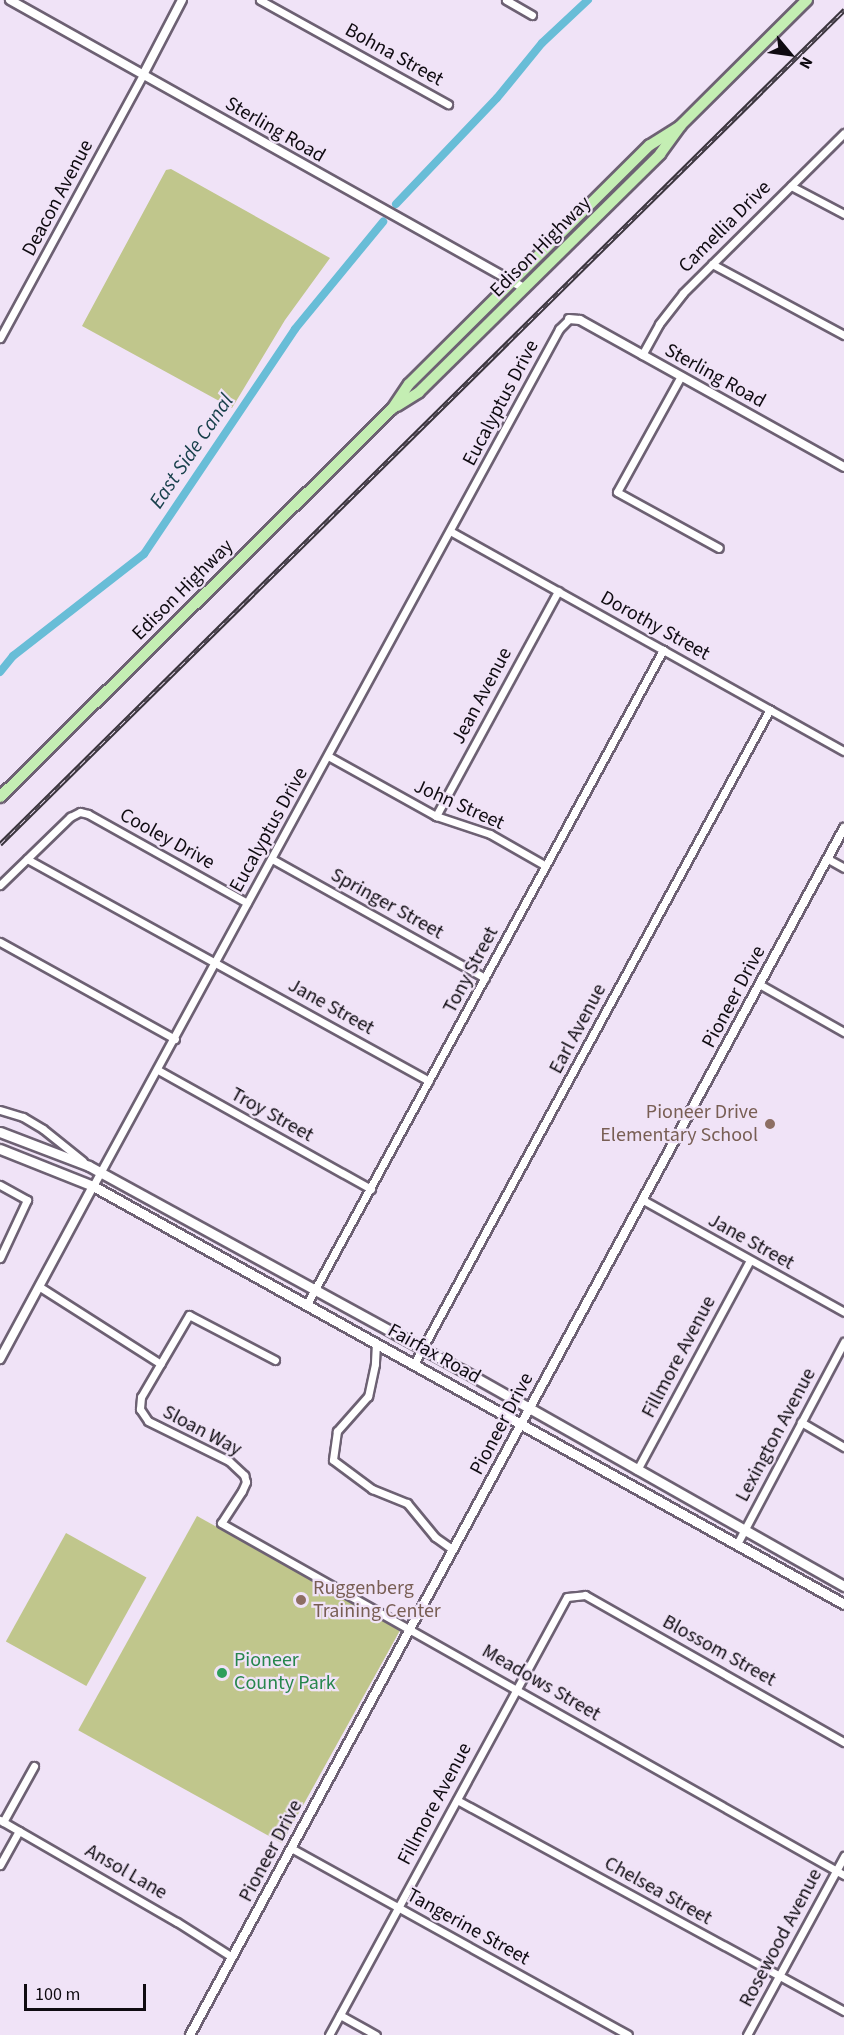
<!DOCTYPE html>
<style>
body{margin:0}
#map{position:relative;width:844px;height:2035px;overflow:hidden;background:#f0e3f7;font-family:"Source Sans 3",sans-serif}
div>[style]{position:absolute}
.green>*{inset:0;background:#c0c68c;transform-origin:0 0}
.canal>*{height:8px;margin:-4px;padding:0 4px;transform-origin:4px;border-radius:4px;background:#68bdd7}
.roads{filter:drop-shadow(2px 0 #6d6173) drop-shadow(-2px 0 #6d6173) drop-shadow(0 2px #6d6173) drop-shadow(0 -2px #6d6173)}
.minor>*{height:7px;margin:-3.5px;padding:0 3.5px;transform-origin:3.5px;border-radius:3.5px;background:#fff}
.tertiary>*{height:8px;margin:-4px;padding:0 4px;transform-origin:4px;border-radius:4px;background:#fff}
.secondary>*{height:9px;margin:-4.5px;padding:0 4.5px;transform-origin:4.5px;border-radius:4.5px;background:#fff}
.primary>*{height:10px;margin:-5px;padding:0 5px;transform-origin:5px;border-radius:5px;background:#c4eeb3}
.rail>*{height:4.5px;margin-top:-2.25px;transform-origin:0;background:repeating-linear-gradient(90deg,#f0e3f7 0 7px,#3a343d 0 14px);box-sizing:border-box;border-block:2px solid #3a343d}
.dots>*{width:16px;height:16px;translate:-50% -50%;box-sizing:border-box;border:3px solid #f0e3f7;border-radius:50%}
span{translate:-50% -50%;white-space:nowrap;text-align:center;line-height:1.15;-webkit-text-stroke:4.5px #f0e3f7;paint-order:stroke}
.street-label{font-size:20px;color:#0f0b11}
.education-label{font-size:20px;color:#785e54}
.right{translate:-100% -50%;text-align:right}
.left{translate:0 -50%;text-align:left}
.leisure-label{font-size:20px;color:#27864d}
.water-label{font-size:21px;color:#18404b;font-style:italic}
.north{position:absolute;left:760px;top:24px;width:60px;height:60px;-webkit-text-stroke:4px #f0e3f7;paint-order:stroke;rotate:119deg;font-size:16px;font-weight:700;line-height:24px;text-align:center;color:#0f0b11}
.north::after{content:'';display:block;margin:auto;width:21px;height:27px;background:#0f0b11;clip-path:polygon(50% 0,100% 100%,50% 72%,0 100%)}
.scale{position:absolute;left:24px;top:1984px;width:122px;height:27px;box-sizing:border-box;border:3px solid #0f0b11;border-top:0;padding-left:8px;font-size:18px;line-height:21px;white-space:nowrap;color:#0f0b11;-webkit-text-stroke:4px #f0e3f7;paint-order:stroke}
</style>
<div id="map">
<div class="green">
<div style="clip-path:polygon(171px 169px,330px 258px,285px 320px,232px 408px,82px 326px,166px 170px)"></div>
<div style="left:197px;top:1516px;width:233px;height:245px;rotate:29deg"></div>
<div style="left:66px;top:1533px;width:92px;height:124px;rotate:29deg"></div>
</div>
<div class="canal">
<div style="left:396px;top:204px;width:146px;rotate:-46.4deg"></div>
<div style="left:497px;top:98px;width:71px;rotate:-50.7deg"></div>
<div style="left:542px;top:43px;width:63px;rotate:-43.1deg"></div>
<div style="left:0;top:672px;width:21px;rotate:-51deg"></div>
<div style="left:13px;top:656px;width:166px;rotate:-37.9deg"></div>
<div style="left:144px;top:554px;width:271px;rotate:-56.1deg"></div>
<div style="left:295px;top:329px;width:139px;rotate:-50.6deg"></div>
</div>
<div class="roads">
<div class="minor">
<div style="left:260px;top:0;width:215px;rotate:29deg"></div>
<div style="left:506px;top:0;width:30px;rotate:30deg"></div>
<div style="left:791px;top:186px;width:60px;rotate:27.8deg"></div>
<div style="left:712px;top:264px;width:150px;rotate:28.3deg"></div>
<div style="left:0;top:338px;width:302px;rotate:-61.5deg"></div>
<div style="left:642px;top:355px;width:35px;rotate:-61deg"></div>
<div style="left:659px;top:324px;width:39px;rotate:-52deg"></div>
<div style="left:683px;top:293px;width:227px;rotate:-44.8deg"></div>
<div style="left:681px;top:376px;width:132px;rotate:118.9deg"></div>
<div style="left:617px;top:492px;width:116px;rotate:28.8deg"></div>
<div style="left:450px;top:531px;width:451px;rotate:29.2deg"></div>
<div style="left:328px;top:756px;width:124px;rotate:29.1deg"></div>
<div style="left:436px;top:816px;width:57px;rotate:18.4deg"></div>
<div style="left:490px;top:834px;width:64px;rotate:29.7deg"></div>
<div style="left:436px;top:816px;width:256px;rotate:-61.5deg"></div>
<div style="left:27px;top:859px;width:459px;rotate:28.9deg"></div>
<div style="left:272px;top:859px;width:244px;rotate:29.2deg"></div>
<div style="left:828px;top:859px;width:18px;rotate:29deg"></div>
<div style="left:0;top:885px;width:98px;rotate:-44.2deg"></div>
<div style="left:70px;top:817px;width:11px;rotate:-27deg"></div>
<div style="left:80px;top:812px;width:8px;rotate:14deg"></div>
<div style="left:88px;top:814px;width:182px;rotate:29.2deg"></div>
<div style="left:0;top:942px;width:200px;rotate:29deg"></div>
<div style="left:759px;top:984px;width:98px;rotate:29.5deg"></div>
<div style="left:158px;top:1070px;width:244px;rotate:29.2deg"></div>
<div style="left:0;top:1110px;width:24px;rotate:17deg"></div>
<div style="left:23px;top:1117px;width:23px;rotate:31deg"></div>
<div style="left:43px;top:1129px;width:51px;rotate:38.7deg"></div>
<div style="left:0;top:1185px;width:31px;rotate:29deg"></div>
<div style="left:27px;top:1200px;width:64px;rotate:115deg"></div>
<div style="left:93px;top:1186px;width:976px;rotate:-61.46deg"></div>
<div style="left:559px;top:329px;width:14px;rotate:-45deg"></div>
<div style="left:643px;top:1200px;width:230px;rotate:29.1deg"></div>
<div style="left:40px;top:1287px;width:143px;rotate:32.5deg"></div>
<div style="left:307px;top:1304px;width:745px;rotate:-61.44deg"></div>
<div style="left:376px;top:1343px;width:21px;rotate:93deg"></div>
<div style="left:375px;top:1364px;width:33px;rotate:102deg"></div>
<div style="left:368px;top:1396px;width:47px;rotate:131.5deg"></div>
<div style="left:337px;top:1431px;width:29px;rotate:98deg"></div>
<div style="left:333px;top:1460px;width:49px;rotate:36.6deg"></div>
<div style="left:372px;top:1489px;width:38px;rotate:22deg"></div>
<div style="left:407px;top:1503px;width:44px;rotate:50.5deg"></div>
<div style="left:435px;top:1537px;width:21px;rotate:35deg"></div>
<div style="left:275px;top:1360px;width:97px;rotate:-152.4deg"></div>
<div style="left:189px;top:1315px;width:95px;rotate:120.3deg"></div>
<div style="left:141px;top:1397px;width:12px;rotate:95deg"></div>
<div style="left:140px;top:1409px;width:14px;rotate:56deg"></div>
<div style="left:148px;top:1421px;width:90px;rotate:26.3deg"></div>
<div style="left:229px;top:1461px;width:21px;rotate:43deg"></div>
<div style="left:244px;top:1475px;width:7px;rotate:74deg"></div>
<div style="left:246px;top:1482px;width:10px;rotate:114deg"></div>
<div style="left:242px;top:1491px;width:38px;rotate:123deg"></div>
<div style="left:221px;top:1523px;width:716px;rotate:29.47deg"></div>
<div style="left:414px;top:1364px;width:745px;rotate:-61.48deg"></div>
<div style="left:801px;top:1422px;width:50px;rotate:30.2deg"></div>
<div style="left:637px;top:1470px;width:238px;rotate:-61.7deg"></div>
<div style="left:737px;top:1544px;width:229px;rotate:-62.1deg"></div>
<div style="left:457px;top:1800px;width:441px;rotate:28.6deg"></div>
<div style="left:0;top:1820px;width:204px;rotate:30deg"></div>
<div style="left:177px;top:1922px;width:65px;rotate:32.5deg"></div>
<div style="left:3px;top:1822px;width:64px;rotate:-61deg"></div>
<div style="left:291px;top:1848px;width:385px;rotate:29deg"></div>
<div style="left:0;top:1865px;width:39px;rotate:-61deg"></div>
<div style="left:340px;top:2015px;width:41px;rotate:29.1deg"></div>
<div style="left:329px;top:2035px;width:498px;rotate:-61.5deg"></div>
<div style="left:567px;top:1597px;width:18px;rotate:-6deg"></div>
<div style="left:585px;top:1595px;width:298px;rotate:29.6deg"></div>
<div style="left:747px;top:2035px;width:204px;rotate:-61.5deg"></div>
</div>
<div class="tertiary">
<div style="left:10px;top:0;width:589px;rotate:29.26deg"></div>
<div style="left:144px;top:73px;width:82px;rotate:-62.5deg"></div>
<div style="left:569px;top:319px;width:11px;rotate:5deg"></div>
<div style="left:580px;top:320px;width:302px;rotate:29.1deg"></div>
<div style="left:0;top:1359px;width:196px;rotate:-61.7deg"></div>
<div style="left:190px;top:2035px;width:1373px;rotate:-61.55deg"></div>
</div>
<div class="secondary">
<div style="left:0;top:1132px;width:95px;rotate:20.9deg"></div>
<div style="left:89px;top:1166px;width:425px;rotate:28.7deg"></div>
<div style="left:462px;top:1370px;width:439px;rotate:29.5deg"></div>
<div style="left:0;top:1149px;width:100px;rotate:21.7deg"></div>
<div style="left:93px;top:1186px;width:859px;rotate:29.1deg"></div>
</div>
<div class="primary">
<div style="left:397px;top:406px;width:26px;rotate:-32deg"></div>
<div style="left:419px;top:392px;width:339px;rotate:-44.6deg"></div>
<div style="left:660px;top:154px;width:34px;rotate:-54deg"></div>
<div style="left:680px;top:126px;width:179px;rotate:-44.8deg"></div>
<div style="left:0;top:797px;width:552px;rotate:-44.71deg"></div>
<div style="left:392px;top:409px;width:30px;rotate:-56deg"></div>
<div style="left:409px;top:384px;width:339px;rotate:-44.8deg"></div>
<div style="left:650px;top:145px;width:36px;rotate:-32deg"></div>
</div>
</div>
<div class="rail">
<div style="left:0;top:844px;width:1187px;rotate:-44.66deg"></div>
</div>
<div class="dots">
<div style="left:770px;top:1124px;background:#8d6e63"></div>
<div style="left:301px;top:1600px;background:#8d6e63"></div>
<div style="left:222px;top:1673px;background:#2e9e5b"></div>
</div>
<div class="street-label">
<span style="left:394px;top:55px;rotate:29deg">Bohna Street</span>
<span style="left:275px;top:130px;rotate:30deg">Sterling Road</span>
<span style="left:58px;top:198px;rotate:-62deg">Deacon Avenue</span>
<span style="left:725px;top:227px;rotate:-45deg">Camellia Drive</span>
<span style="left:541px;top:247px;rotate:-45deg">Edison Highway</span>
<span style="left:715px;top:376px;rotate:29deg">Sterling Road</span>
<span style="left:501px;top:403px;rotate:-62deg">Eucalyptus Drive</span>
<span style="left:183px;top:590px;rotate:-45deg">Edison Highway</span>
<span style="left:655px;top:626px;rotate:29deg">Dorothy Street</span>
<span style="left:482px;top:696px;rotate:-62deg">Jean Avenue</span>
<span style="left:459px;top:805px;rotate:24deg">John Street</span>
<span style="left:269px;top:830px;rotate:-61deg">Eucalyptus Drive</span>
<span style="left:167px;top:839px;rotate:29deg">Cooley Drive</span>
<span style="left:387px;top:904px;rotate:29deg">Springer Street</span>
<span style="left:471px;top:970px;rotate:-62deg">Tony Street</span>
<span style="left:734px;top:997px;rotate:-62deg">Pioneer Drive</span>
<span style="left:331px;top:1007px;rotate:29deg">Jane Street</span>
<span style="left:578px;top:1029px;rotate:-62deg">Earl Avenue</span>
<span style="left:272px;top:1115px;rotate:29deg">Troy Street</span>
<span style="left:751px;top:1242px;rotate:29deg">Jane Street</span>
<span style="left:434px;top:1354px;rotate:29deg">Fairfax Road</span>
<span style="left:679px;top:1357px;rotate:-62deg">Fillmore Avenue</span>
<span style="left:502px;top:1424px;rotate:-62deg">Pioneer Drive</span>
<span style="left:202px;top:1431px;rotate:28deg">Sloan Way</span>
<span style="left:776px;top:1435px;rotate:-62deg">Lexington Avenue</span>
<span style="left:719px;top:1651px;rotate:29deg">Blossom Street</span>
<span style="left:541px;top:1683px;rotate:30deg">Meadows Street</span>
<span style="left:435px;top:1804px;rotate:-62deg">Fillmore Avenue</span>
<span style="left:271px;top:1851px;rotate:-62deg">Pioneer Drive</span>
<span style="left:126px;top:1872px;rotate:30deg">Ansol Lane</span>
<span style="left:658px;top:1891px;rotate:29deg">Chelsea Street</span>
<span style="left:468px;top:1927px;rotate:29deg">Tangerine Street</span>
<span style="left:781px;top:1938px;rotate:-62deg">Rosewood Avenue</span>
</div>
<div class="education-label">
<span class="right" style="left:758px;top:1124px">Pioneer Drive<br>Elementary School</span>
<span class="left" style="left:313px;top:1600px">Ruggenberg<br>Training Center</span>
</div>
<div class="leisure-label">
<span class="left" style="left:234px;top:1672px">Pioneer<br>County Park</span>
</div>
<div class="water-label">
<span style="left:191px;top:451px;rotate:-56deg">East Side Canal</span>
</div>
<div class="north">N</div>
<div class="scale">100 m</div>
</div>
